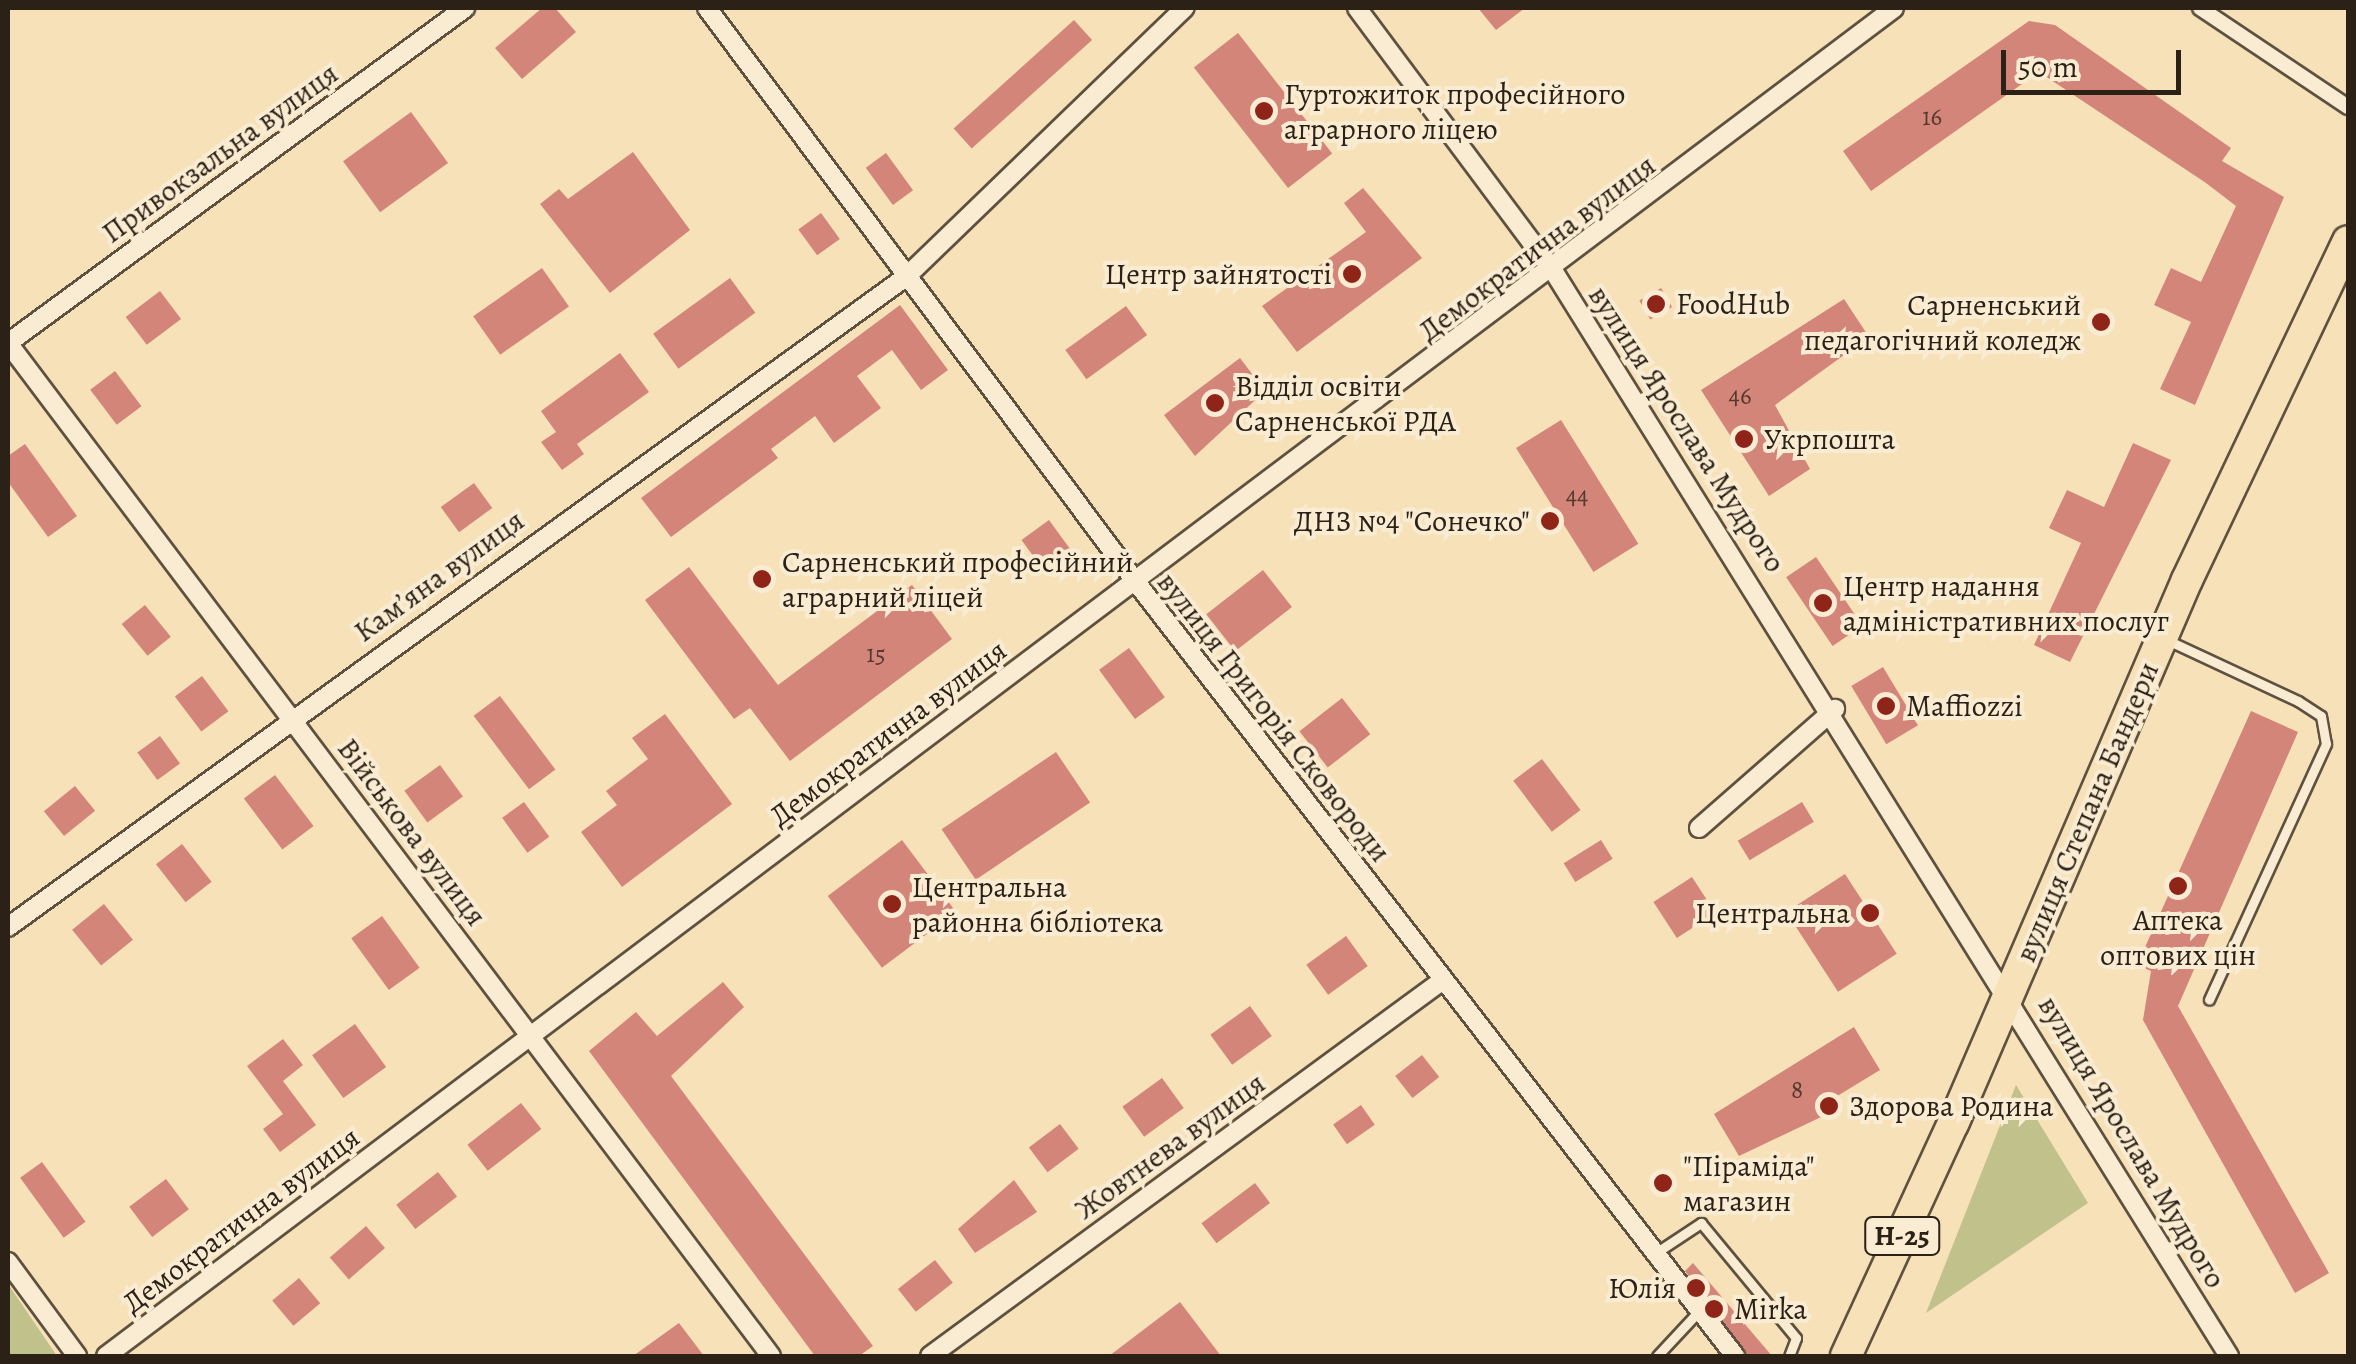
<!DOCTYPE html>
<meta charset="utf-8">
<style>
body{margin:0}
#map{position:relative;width:2356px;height:1364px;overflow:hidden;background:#f6e1b9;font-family:Alegreya,serif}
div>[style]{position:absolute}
.green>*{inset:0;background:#c1c18c}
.building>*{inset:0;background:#d48579;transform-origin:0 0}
.roads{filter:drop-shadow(2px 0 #5e513f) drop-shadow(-2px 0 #5e513f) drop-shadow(0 2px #5e513f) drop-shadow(0 -2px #5e513f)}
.service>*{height:9px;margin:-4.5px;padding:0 4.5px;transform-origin:4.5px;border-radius:4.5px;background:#f9ecd2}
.pedestrian>*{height:14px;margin:-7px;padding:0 7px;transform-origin:7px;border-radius:7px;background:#f9ecd2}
.minor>*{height:18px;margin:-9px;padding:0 9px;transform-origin:9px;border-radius:9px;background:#f9ecd2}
.primary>*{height:30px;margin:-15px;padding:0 15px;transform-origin:15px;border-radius:15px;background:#f6e1b9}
.dots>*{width:28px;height:28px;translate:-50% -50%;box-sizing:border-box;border:5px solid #f9ecd2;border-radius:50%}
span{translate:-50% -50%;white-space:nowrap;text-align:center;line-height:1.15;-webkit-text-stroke:8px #f9ecd2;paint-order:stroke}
.number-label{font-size:25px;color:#563a2f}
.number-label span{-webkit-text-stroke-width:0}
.shield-label span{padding:2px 8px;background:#f9ecd2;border:2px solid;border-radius:8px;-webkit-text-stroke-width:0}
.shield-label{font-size:28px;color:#2c2116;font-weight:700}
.poi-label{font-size:30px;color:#2c2116}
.left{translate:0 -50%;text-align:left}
.right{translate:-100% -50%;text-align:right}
.street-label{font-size:30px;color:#2c2116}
.frame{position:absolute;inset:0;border:10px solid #2c2116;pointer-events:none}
.scale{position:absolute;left:2001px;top:50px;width:180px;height:45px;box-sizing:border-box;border:5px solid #2c2116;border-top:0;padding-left:12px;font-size:30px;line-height:35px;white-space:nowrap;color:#2c2116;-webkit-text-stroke:8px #f9ecd2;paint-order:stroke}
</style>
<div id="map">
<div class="green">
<div style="clip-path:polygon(2016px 1085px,2088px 1203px,1926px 1313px)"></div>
<div style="clip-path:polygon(8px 1284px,57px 1356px,8px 1356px)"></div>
</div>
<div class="building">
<div style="clip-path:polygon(542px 8px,555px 8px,576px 32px,522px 79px,495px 48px)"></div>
<div style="clip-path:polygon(1478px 8px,1525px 8px,1496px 30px)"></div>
<div style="left:1074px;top:20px;width:27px;height:162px;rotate:48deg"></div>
<div style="clip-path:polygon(2029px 21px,2055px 25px,2231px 148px,2222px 161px,2284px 197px,2195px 405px,2160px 389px,2191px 322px,2154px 305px,2171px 268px,2201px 282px,2236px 206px,2206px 183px,2039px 72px,1871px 191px,1843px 151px)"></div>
<div style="left:1238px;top:33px;width:153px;height:56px;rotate:52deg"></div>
<div style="left:411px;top:112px;width:63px;height:84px;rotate:54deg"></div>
<div style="clip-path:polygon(633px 152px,690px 230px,610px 293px,540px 204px,559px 189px,568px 199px)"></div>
<div style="left:886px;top:153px;width:46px;height:25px;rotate:54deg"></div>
<div style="clip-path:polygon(1363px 188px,1422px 258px,1297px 352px,1262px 306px,1366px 232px,1344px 203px)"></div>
<div style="left:821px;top:213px;width:32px;height:28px;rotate:54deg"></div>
<div style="left:542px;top:268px;width:47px;height:84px;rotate:55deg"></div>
<div style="left:730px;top:278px;width:43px;height:95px;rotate:54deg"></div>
<div style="left:1661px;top:288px;width:22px;height:25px;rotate:60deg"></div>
<div style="left:160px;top:291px;width:35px;height:43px;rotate:53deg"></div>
<div style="clip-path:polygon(1844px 299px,1869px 337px,1775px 405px,1810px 469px,1769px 496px,1701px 390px)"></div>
<div style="clip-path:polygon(900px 305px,948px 370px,921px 390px,892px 350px,857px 376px,881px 408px,834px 443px,815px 416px,771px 449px,778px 458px,671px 537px,641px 498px)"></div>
<div style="left:1126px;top:306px;width:36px;height:75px;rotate:54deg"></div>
<div style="clip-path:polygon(620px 353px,649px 392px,577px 444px,584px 454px,562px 470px,541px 442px,556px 432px,541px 411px)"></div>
<div style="clip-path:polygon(1240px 358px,1265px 391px,1195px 456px,1164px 415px)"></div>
<div style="left:115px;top:371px;width:44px;height:31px;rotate:53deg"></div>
<div style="left:1561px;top:420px;width:146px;height:53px;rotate:58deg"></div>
<div style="clip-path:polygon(2133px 443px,2171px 460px,2070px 662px,2034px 645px,2081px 543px,2049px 528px,2067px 490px,2104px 507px)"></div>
<div style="clip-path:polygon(25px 444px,77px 516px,48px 537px,8px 482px,8px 456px)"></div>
<div style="left:474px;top:483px;width:31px;height:41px;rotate:54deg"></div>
<div style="left:1049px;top:520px;width:36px;height:34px;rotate:54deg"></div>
<div style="left:1816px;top:557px;width:83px;height:36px;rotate:56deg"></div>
<div style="clip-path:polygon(689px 567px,778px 685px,912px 585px,952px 639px,790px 761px,750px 708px,734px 719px,645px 600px)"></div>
<div style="left:1263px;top:570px;width:47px;height:72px;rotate:52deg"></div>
<div style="left:145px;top:605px;width:41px;height:30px;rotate:51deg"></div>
<div style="left:1129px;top:648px;width:61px;height:37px;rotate:54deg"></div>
<div style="left:1883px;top:667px;width:68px;height:37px;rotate:59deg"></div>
<div style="left:202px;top:676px;width:44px;height:34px;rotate:53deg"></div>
<div style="left:500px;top:696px;width:92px;height:33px;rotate:53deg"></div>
<div style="left:1342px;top:698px;width:46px;height:54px;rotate:52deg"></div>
<div style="clip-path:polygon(2251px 711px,2298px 732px,2178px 1006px,2329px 1273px,2295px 1293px,2143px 1020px,2151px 971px,2137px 965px)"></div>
<div style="clip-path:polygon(665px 714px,732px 804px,622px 887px,581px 832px,617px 805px,606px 791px,648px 759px,632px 738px)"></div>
<div style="left:160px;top:736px;width:34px;height:28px;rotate:54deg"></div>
<div style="left:1056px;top:752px;width:61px;height:138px;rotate:56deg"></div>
<div style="left:1542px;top:759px;width:64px;height:36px;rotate:53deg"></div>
<div style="left:440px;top:765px;width:39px;height:44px;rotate:54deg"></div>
<div style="left:275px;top:775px;width:64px;height:39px;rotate:53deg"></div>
<div style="left:75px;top:786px;width:32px;height:40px;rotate:51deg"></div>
<div style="left:524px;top:802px;width:43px;height:27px;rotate:54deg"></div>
<div style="left:1802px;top:802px;width:23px;height:75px;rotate:59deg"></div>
<div style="left:902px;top:840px;width:90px;height:93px;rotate:53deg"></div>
<div style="left:1601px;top:840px;width:22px;height:44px;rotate:58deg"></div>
<div style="left:182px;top:844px;width:48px;height:33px;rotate:52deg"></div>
<div style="left:1845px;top:874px;width:95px;height:70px;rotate:57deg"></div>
<div style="left:1692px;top:877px;width:43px;height:46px;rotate:57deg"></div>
<div style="left:104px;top:904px;width:46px;height:41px;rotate:51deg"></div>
<div style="left:382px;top:916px;width:64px;height:38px;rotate:54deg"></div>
<div style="left:1346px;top:936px;width:37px;height:49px;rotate:54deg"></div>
<div style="clip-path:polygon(723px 982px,744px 1007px,671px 1076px,873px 1346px,859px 1356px,815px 1356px,589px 1051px,636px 1012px,657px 1036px)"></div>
<div style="left:1250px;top:1006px;width:37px;height:49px;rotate:54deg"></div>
<div style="left:355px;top:1024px;width:53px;height:53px;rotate:54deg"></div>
<div style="clip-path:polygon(1854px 1027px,1880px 1070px,1834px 1098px,1840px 1108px,1739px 1156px,1714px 1114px)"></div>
<div style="clip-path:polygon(283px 1039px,303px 1065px,283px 1081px,316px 1125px,280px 1152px,263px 1129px,283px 1114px,247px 1066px)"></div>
<div style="left:1422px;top:1055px;width:28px;height:34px;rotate:52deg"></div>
<div style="left:1162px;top:1078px;width:37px;height:49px;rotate:54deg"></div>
<div style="left:521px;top:1103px;width:33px;height:68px;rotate:52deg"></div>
<div style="left:1361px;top:1105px;width:24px;height:34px;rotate:55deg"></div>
<div style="left:1060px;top:1124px;width:31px;height:39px;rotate:53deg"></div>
<div style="left:42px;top:1162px;width:74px;height:27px;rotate:54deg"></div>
<div style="left:438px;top:1172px;width:31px;height:53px;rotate:52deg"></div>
<div style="left:166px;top:1179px;width:38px;height:46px;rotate:53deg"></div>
<div style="clip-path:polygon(1014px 1180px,1037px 1212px,975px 1253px,958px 1229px)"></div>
<div style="left:1255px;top:1183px;width:25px;height:67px;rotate:53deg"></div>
<div style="left:366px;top:1226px;width:29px;height:48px;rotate:49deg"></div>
<div style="left:935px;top:1260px;width:29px;height:47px;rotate:52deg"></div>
<div style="clip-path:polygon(1693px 1263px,1772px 1356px,1747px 1356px,1685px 1271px)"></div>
<div style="left:299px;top:1278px;width:33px;height:35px;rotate:50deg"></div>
<div style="clip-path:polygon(1180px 1302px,1221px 1356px,1109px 1356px)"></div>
<div style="clip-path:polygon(679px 1323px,704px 1356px,633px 1356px)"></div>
</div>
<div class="roads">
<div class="service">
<div style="left:2165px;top:639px;width:147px;rotate:25deg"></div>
<div style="left:2298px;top:701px;width:27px;rotate:33deg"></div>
<div style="left:2321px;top:716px;width:28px;rotate:80deg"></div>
<div style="left:2326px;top:744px;width:281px;rotate:114.6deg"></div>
<div style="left:1657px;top:1252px;width:53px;rotate:-33.4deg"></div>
<div style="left:1701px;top:1223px;width:149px;rotate:50.4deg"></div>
<div style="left:1796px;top:1338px;width:19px;rotate:111deg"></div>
<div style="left:1657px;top:1356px;width:60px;rotate:-47deg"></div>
</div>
<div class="pedestrian">
<div style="left:2200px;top:8px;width:178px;rotate:33.8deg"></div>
</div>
<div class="minor">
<div style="left:707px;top:8px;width:717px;rotate:53.23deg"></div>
<div style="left:1136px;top:582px;width:979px;rotate:52.26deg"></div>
<div style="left:1357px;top:8px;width:329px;rotate:53.3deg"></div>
<div style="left:1554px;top:272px;width:1277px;rotate:58.09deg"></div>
<div style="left:8px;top:343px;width:1268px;rotate:53.01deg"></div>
<div style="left:8px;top:343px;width:567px;rotate:-36.24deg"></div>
<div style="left:1699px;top:828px;width:181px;rotate:-41.2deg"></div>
<div style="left:8px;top:927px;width:1110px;rotate:-35.91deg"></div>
<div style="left:907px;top:276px;width:386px;rotate:-44deg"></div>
<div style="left:8px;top:1262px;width:117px;rotate:53.7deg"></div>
<div style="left:106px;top:1356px;width:2239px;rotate:-37.01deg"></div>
<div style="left:930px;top:1356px;width:636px;rotate:-36.24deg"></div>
</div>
<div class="primary">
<div style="left:1953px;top:1124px;width:592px;rotate:-66.73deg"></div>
<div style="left:2187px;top:580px;width:375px;rotate:-64.6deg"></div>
<div style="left:1846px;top:1356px;width:265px;rotate:-65.3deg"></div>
</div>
</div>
<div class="dots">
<div style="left:1264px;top:111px;background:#8f2418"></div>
<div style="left:1352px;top:274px;background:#8f2418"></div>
<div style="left:1656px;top:304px;background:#8f2418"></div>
<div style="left:2101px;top:322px;background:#8f2418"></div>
<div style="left:1215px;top:403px;background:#8f2418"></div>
<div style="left:1744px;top:439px;background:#8f2418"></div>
<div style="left:1550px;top:521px;background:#8f2418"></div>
<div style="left:762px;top:579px;background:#8f2418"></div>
<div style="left:1823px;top:603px;background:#8f2418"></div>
<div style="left:1886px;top:706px;background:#8f2418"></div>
<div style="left:2178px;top:886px;background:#8f2418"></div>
<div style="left:892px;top:904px;background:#8f2418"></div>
<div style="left:1870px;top:913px;background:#8f2418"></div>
<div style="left:1829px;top:1106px;background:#8f2418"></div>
<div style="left:1663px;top:1183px;background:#8f2418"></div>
<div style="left:1696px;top:1288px;background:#8f2418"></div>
<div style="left:1714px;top:1309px;background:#8f2418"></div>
</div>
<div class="number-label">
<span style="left:1932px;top:117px">16</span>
<span style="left:1740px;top:396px">46</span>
<span style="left:1577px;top:496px">44</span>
<span style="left:876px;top:654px">15</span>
<span style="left:1797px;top:1090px">8</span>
</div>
<div class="shield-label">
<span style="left:1902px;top:1236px">Н-25</span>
</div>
<div class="poi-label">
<span class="left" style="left:1284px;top:111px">Гуртожиток професійного<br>аграрного ліцею</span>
<span class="right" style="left:1332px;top:274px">Центр зайнятості</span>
<span class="left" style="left:1676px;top:304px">FoodHub</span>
<span class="right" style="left:2081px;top:322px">Сарненський<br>педагогічний коледж</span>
<span class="left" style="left:1235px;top:403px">Відділ освіти<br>Сарненської РДА</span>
<span class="left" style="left:1764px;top:439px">Укрпошта</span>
<span class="right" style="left:1530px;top:521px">ДНЗ №4 "Сонечко"</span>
<span class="left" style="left:782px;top:579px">Сарненський професійний<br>аграрний ліцей</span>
<span class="left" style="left:1843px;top:603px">Центр надання<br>адміністративних послуг</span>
<span class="left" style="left:1906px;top:706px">Maffiozzi</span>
<span class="left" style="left:912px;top:904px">Центральна<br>районна бібліотека</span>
<span class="right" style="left:1850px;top:913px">Центральна</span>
<span style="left:2178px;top:937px">Аптека<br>оптових цін</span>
<span class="left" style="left:1849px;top:1106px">Здорова Родина</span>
<span class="left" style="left:1683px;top:1183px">"Піраміда"<br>магазин</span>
<span class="right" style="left:1676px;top:1288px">Юлія</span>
<span class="left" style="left:1734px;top:1309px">Mirka</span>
</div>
<div class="street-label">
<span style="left:220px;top:153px;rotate:-36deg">Привокзальна вулиця</span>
<span style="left:1537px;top:248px;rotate:-37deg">Демократична вулиця</span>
<span style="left:1687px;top:429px;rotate:57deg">вулиця Ярослава Мудрого</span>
<span style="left:439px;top:576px;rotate:-36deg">Камʼяна вулиця</span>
<span style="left:1274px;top:717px;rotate:52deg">вулиця Григорія Сковороди</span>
<span style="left:888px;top:733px;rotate:-37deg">Демократична вулиця</span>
<span style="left:2087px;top:812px;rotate:-67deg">вулиця Степана Бандери</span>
<span style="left:412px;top:832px;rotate:53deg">Військова вулиця</span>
<span style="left:2132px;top:1142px;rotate:59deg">вулиця Ярослава Мудрого</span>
<span style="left:1170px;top:1146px;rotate:-36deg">Жовтнева вулиця</span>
<span style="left:241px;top:1220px;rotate:-37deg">Демократична вулиця</span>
</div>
<div class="frame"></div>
<div class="scale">50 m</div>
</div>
